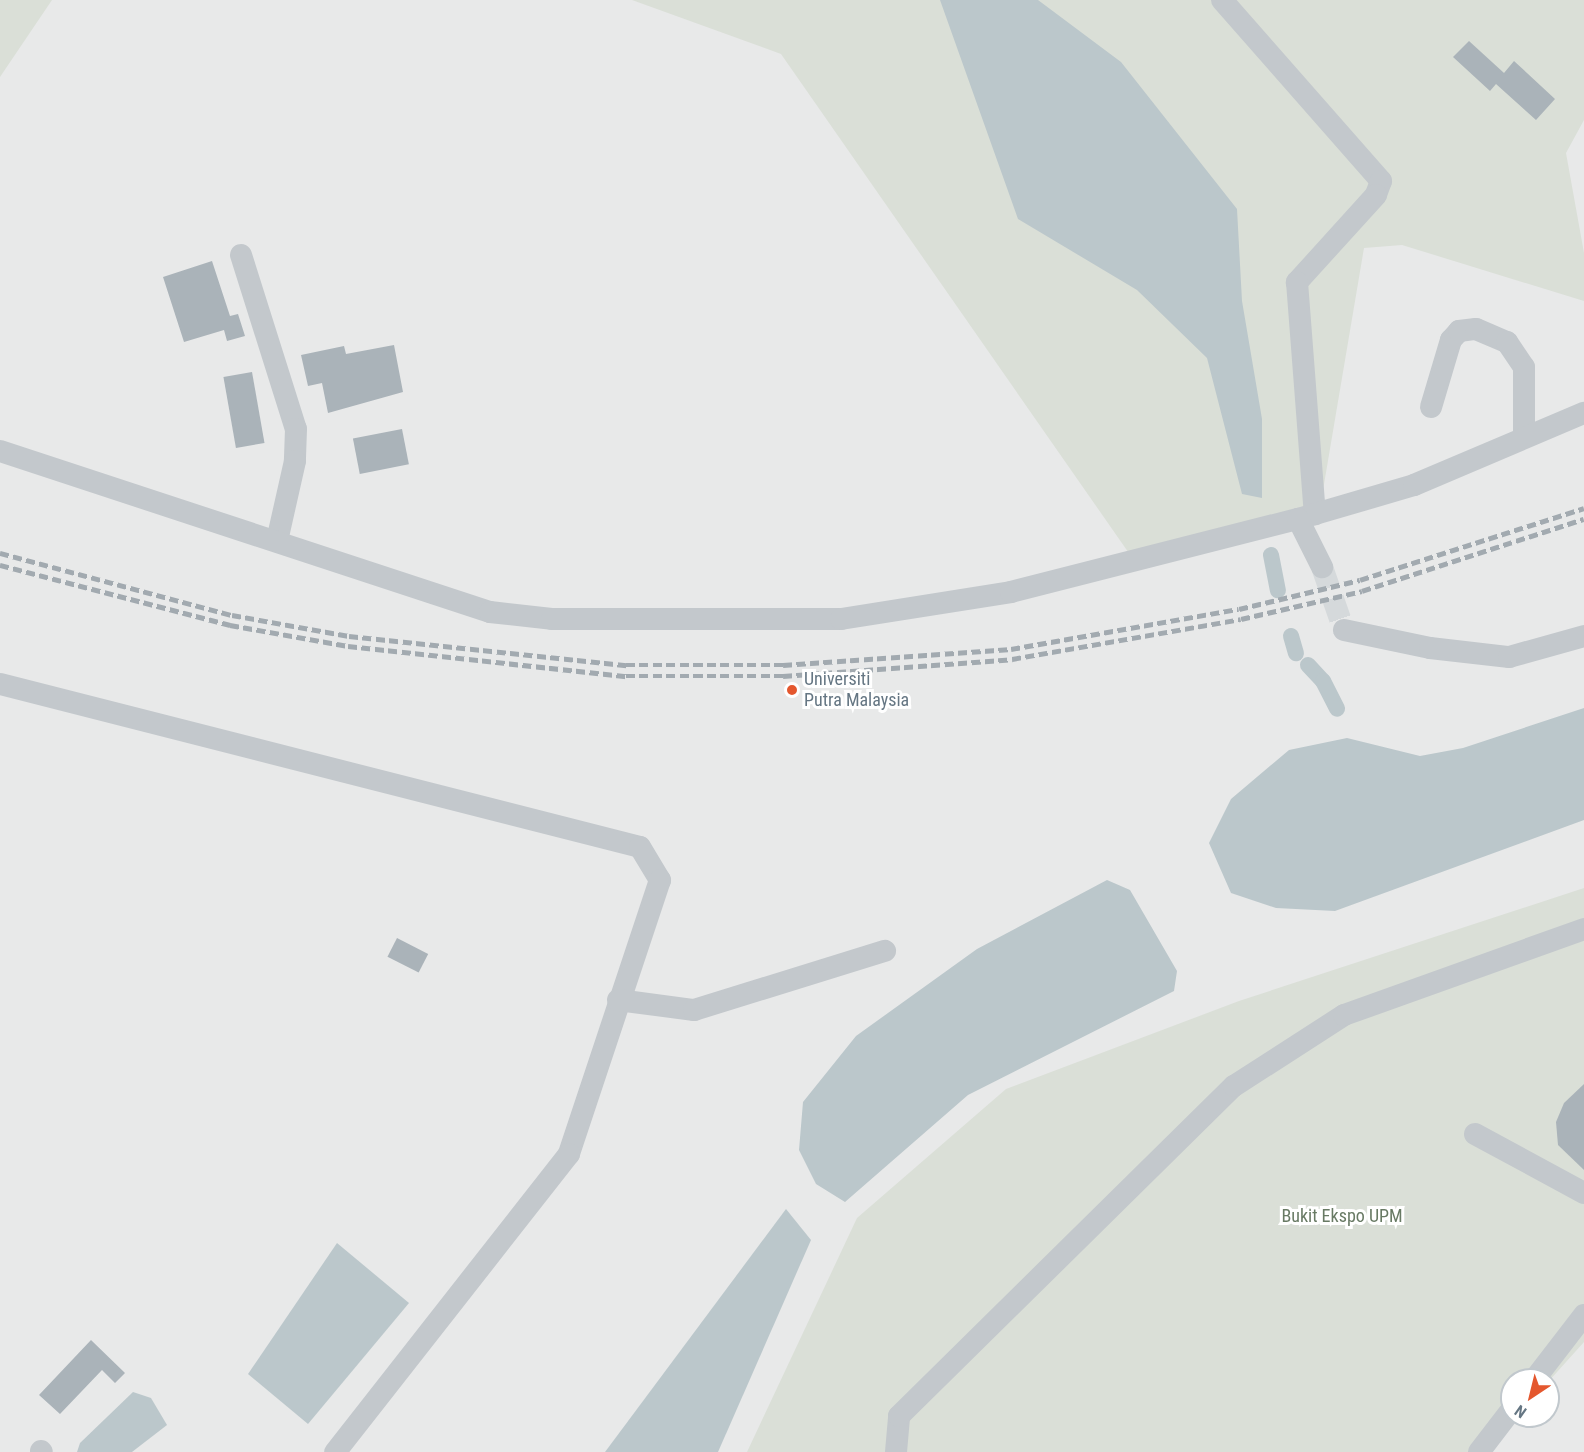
<!DOCTYPE html>
<style>
body{margin:0}
#map{position:relative;width:1584px;height:1452px;overflow:hidden;background:#fafaf8;font-family:"Roboto Condensed",sans-serif}
div>[style]{position:absolute}
.built>*{inset:0;background:#e8e9e9}
.green>*{inset:0;background:#dadfd7}
.water>*{inset:0;background:#bbc7cb}
.canal>*{height:16px;margin:-8px;padding:0 8px;transform-origin:8px;border-radius:8px;background:#bbc7cb}
.building>*{inset:0;background:#aab3b9;transform-origin:0 0}
.minor-tunnel>*{height:22px;margin-top:-11px;transform-origin:0;background:repeating-linear-gradient(90deg,#d5d9db 0 22px,transparent 0 33px)}
.minor>*{height:22px;margin:-11px;padding:0 11px;transform-origin:11px;border-radius:11px;background:#c3c8cc}
.rail>*{height:4.5px;margin-top:-2.25px;transform-origin:0;background:repeating-linear-gradient(90deg,#a2aab0 0 9px,transparent 0 13.5px)}
.dots>*{width:16px;height:16px;translate:-50% -50%;box-sizing:border-box;border:3px solid #fff;border-radius:50%}
span{translate:-50% -50%;white-space:nowrap;text-align:center;line-height:1.15;-webkit-text-stroke:6px #fff;paint-order:stroke}
.poi-label{font-size:18px;color:#657683}
.left{translate:0 -50%;text-align:left}
.park-label{font-size:18px;color:#687a64}
.north{position:absolute;left:1500px;top:1368px;width:60px;height:60px;box-sizing:border-box;background:#fff;border:2px solid #c1c8cd;border-radius:50%;rotate:215deg;font-size:16px;font-weight:700;line-height:24px;text-align:center;color:#657683}
.north::after{content:'';display:block;margin:auto;width:21px;height:27px;background:#e4572e;clip-path:polygon(50% 0,100% 100%,50% 72%,0 100%)}
</style>
<div id="map">
<div class="built">
<div style="clip-path:polygon(evenodd,0 0,1584px 0,1584px 1452px,0 1452px,0 0,1512px 1380px,1548px 1380px,1548px 1416px,1512px 1416px,1512px 1380px)"></div>
</div>
<div class="green">
<div style="clip-path:polygon(0 0,52px 0,0 77px)"></div>
<div style="clip-path:polygon(632px 0,1584px 0,1584px 120px,1566px 153px,1584px 253px,1584px 301px,1402px 245px,1364px 248px,1321px 502px,1133px 559px,781px 54px)"></div>
<div style="clip-path:polygon(1584px 888px,1584px 1342px,1548px 1382px,1512px 1380px,1512px 1416px,1492px 1452px,747px 1452px,857px 1218px,1006px 1089px,1239px 1001px)"></div>
</div>
<div class="water">
<div style="clip-path:polygon(940px 0,1038px 0,1121px 62px,1237px 209px,1242px 301px,1262px 419px,1262px 498px,1242px 494px,1207px 358px,1137px 290px,1018px 219px)"></div>
<div style="clip-path:polygon(1584px 708px,1584px 820px,1335px 911px,1276px 908px,1231px 893px,1209px 843px,1231px 799px,1289px 750px,1347px 738px,1420px 756px,1463px 748px)"></div>
<div style="clip-path:polygon(1107px 880px,1130px 890px,1177px 971px,1174px 991px,968px 1095px,845px 1202px,816px 1184px,799px 1150px,803px 1102px,856px 1036px,977px 949px)"></div>
<div style="clip-path:polygon(786px 1209px,811px 1240px,718px 1452px,605px 1452px)"></div>
<div style="clip-path:polygon(337px 1243px,409px 1303px,308px 1424px,248px 1374px)"></div>
<div style="clip-path:polygon(133px 1392px,151px 1398px,167px 1425px,132px 1452px,77px 1452px,80px 1443px)"></div>
</div>
<div class="canal">
<div style="left:1271px;top:555px;width:36px;rotate:79deg"></div>
<div style="left:1291px;top:636px;width:18px;rotate:74deg"></div>
<div style="left:1308px;top:665px;width:22px;rotate:47deg"></div>
<div style="left:1323px;top:681px;width:31px;rotate:63deg"></div>
</div>
<div class="building">
<div style="clip-path:polygon(1469px 41px,1504px 73px,1514px 61px,1555px 99px,1536px 120px,1496px 84px,1490px 91px,1453px 57px)"></div>
<div style="clip-path:polygon(212px 261px,230px 316px,238px 314px,245px 336px,227px 341px,224px 330px,184px 342px,163px 277px)"></div>
<div style="clip-path:polygon(394px 345px,403px 392px,328px 413px,322px 383px,308px 386px,301px 355px,344px 346px,346px 354px)"></div>
<div style="left:252px;top:372px;width:72px;height:29px;rotate:80deg"></div>
<div style="left:402px;top:429px;width:36px;height:50px;rotate:79deg"></div>
<div style="left:397px;top:938px;width:35px;height:21px;rotate:27deg"></div>
<div style="clip-path:polygon(1584px 1084px,1584px 1170px,1558px 1145px,1556px 1122px,1564px 1103px)"></div>
<div style="clip-path:polygon(91px 1340px,125px 1373px,115px 1383px,102px 1370px,60px 1414px,39px 1395px)"></div>
</div>
<div class="minor-tunnel">
<div style="left:1322px;top:567px;width:67px;rotate:70.8deg"></div>
</div>
<div class="minor">
<div style="left:1222px;top:0;width:241px;rotate:48.7deg"></div>
<div style="left:1381px;top:181px;width:15px;rotate:110deg"></div>
<div style="left:1376px;top:195px;width:118px;rotate:132.2deg"></div>
<div style="left:1297px;top:282px;width:233px;rotate:85.6deg"></div>
<div style="left:241px;top:255px;width:182px;rotate:72.5deg"></div>
<div style="left:296px;top:429px;width:32px;rotate:92deg"></div>
<div style="left:295px;top:461px;width:82px;rotate:102.7deg"></div>
<div style="left:1431px;top:407px;width:70px;rotate:-73.4deg"></div>
<div style="left:1451px;top:340px;width:12px;rotate:-48deg"></div>
<div style="left:1459px;top:331px;width:17px;rotate:-7deg"></div>
<div style="left:1476px;top:329px;width:34px;rotate:23deg"></div>
<div style="left:1507px;top:342px;width:30px;rotate:56deg"></div>
<div style="left:1524px;top:367px;width:70px;rotate:90deg"></div>
<div style="left:0;top:451px;width:516px;rotate:18.19deg"></div>
<div style="left:490px;top:612px;width:62px;rotate:6.4deg"></div>
<div style="left:552px;top:619px;width:289px"></div>
<div style="left:841px;top:619px;width:172px;rotate:-9deg"></div>
<div style="left:1011px;top:592px;width:296px;rotate:-14.3deg"></div>
<div style="left:1298px;top:519px;width:121px;rotate:-16.3deg"></div>
<div style="left:1414px;top:485px;width:185px;rotate:-23deg"></div>
<div style="left:1298px;top:519px;width:54px;rotate:63.4deg"></div>
<div style="left:1344px;top:630px;width:88px;rotate:11.8deg"></div>
<div style="left:1430px;top:648px;width:80px;rotate:6.5deg"></div>
<div style="left:1509px;top:657px;width:78px;rotate:-15.6deg"></div>
<div style="left:0;top:684px;width:660px;rotate:14.29deg"></div>
<div style="left:640px;top:847px;width:39px;rotate:59deg"></div>
<div style="left:660px;top:880px;width:289px;rotate:108.4deg"></div>
<div style="left:569px;top:1154px;width:379px;rotate:128.1deg"></div>
<div style="left:618px;top:1000px;width:77px;rotate:7.5deg"></div>
<div style="left:694px;top:1010px;width:200px;rotate:-17.2deg"></div>
<div style="left:1475px;top:1134px;width:124px;rotate:28.4deg"></div>
<div style="left:1534px;top:1380px;width:82px;rotate:-52.4deg"></div>
<div style="left:41px;top:1451px;width:1px;rotate:45deg"></div>
<div style="left:896px;top:1452px;width:36px;rotate:-85deg"></div>
<div style="left:899px;top:1416px;width:470px;rotate:-44.6deg"></div>
<div style="left:1234px;top:1086px;width:131px;rotate:-32.8deg"></div>
<div style="left:1344px;top:1015px;width:255px;rotate:-19.7deg"></div>
<div style="left:1479px;top:1452px;width:54px;rotate:-52.5deg"></div>
</div>
<div class="rail">
<div style="left:0;top:553px;width:240px;rotate:15deg"></div>
<div style="left:232px;top:615px;width:119px;rotate:10.2deg"></div>
<div style="left:349px;top:636px;width:279px;rotate:6deg"></div>
<div style="left:626px;top:665px;width:157px"></div>
<div style="left:783px;top:665px;width:229px;rotate:-4deg"></div>
<div style="left:1011px;top:649px;width:231px;rotate:-10deg"></div>
<div style="left:1239px;top:609px;width:124px;rotate:-13.5deg"></div>
<div style="left:1360px;top:580px;width:235px;rotate:-17.8deg"></div>
<div style="left:0;top:565px;width:238px;rotate:14.6deg"></div>
<div style="left:230px;top:625px;width:120px;rotate:10.1deg"></div>
<div style="left:348px;top:646px;width:280px;rotate:6.2deg"></div>
<div style="left:626px;top:676px;width:157px"></div>
<div style="left:783px;top:676px;width:230px;rotate:-4.2deg"></div>
<div style="left:1012px;top:659px;width:232px;rotate:-9.9deg"></div>
<div style="left:1241px;top:619px;width:124px;rotate:-13deg"></div>
<div style="left:1362px;top:591px;width:233px;rotate:-18deg"></div>
</div>
<div class="dots">
<div style="left:792px;top:690px;background:#e4572e"></div>
</div>
<div class="poi-label">
<span class="left" style="left:804px;top:690px">Universiti<br>Putra Malaysia</span>
</div>
<div class="park-label">
<span style="left:1342px;top:1216px">Bukit Ekspo UPM</span>
</div>
<div class="north">N</div>
</div>
